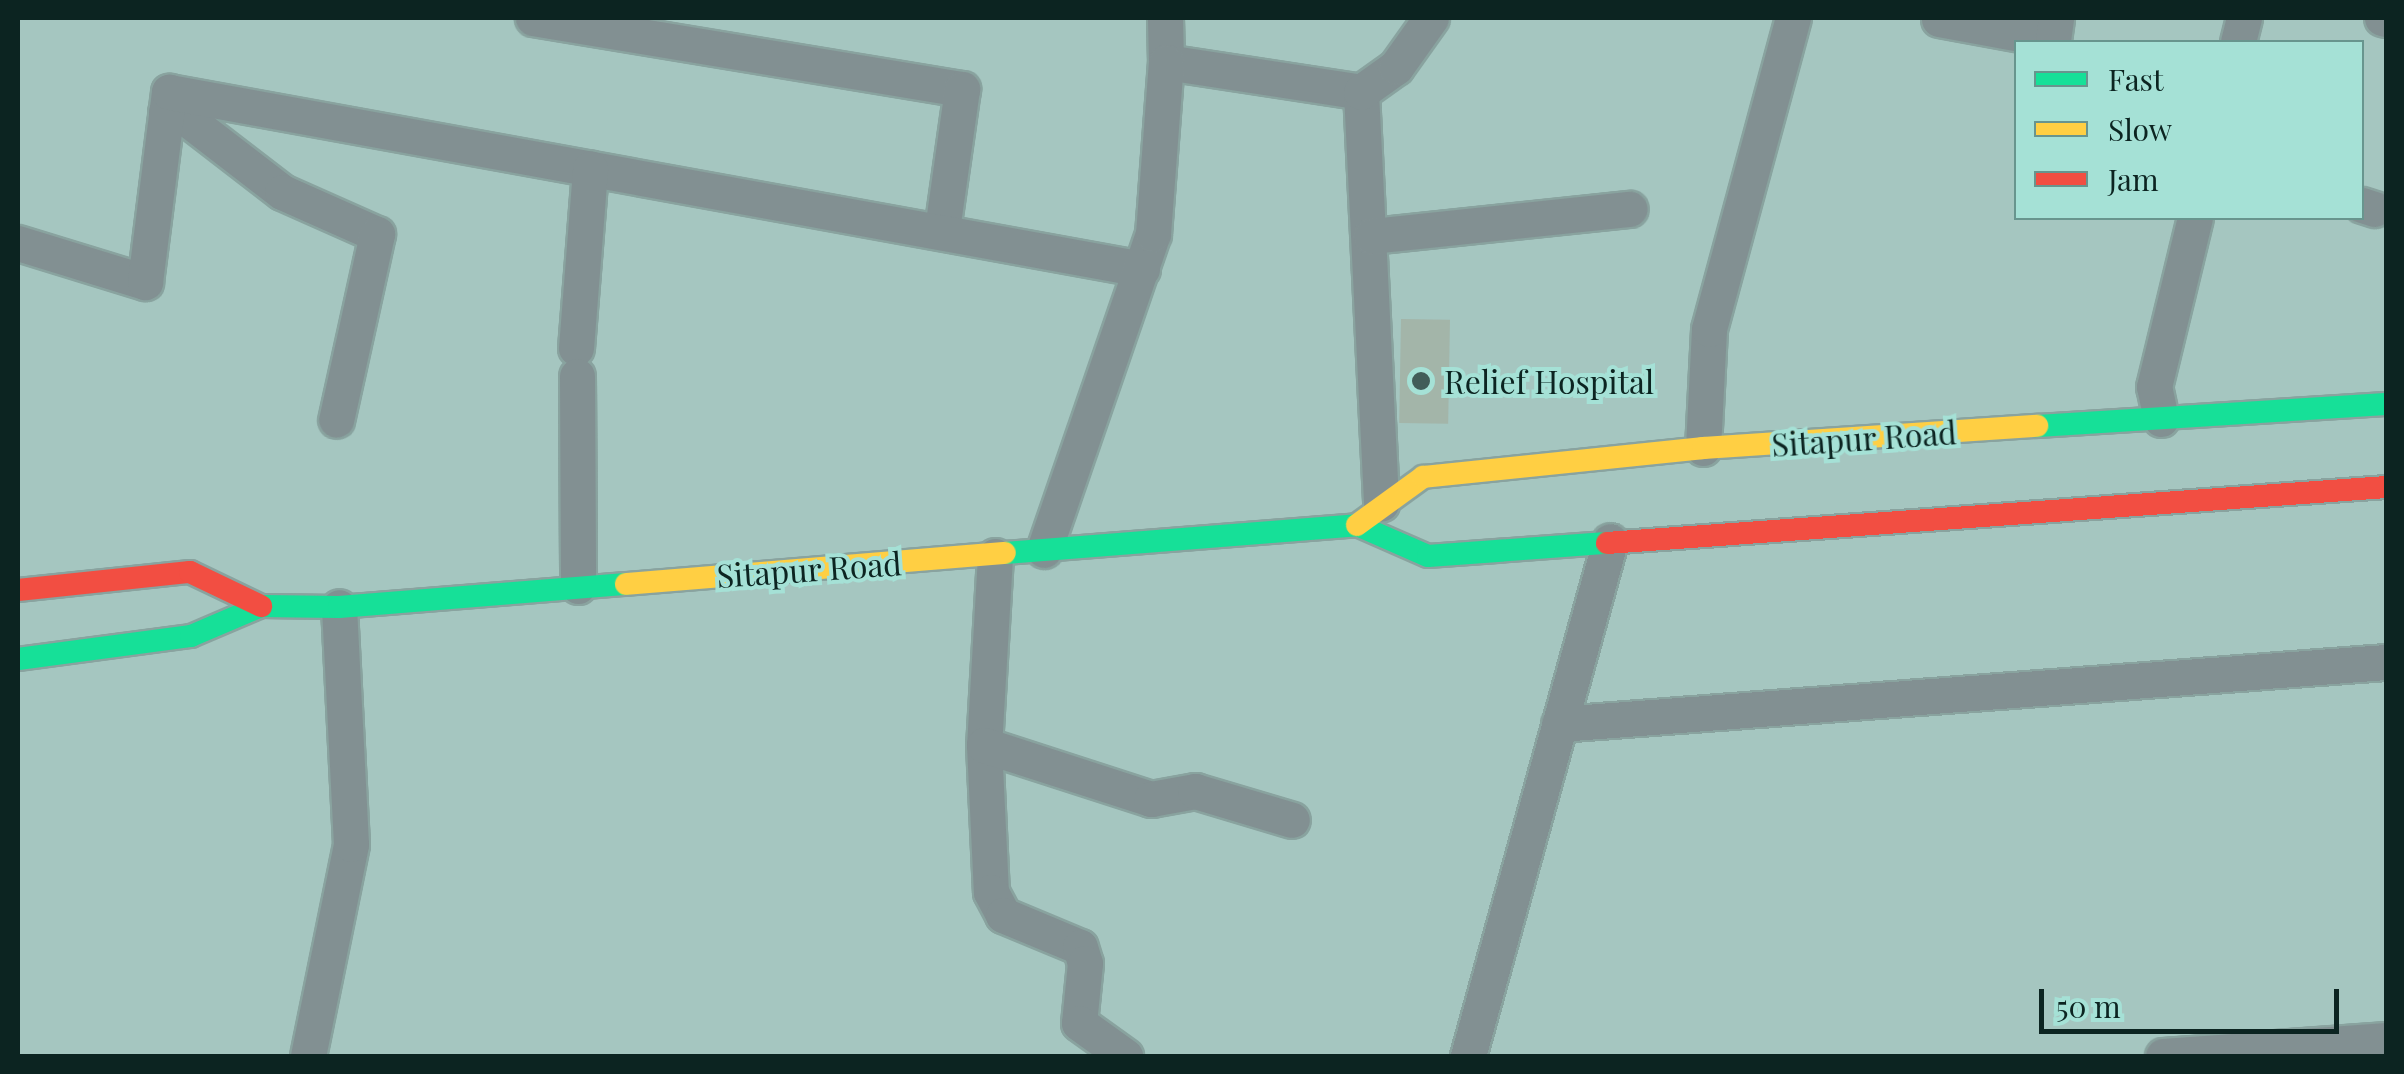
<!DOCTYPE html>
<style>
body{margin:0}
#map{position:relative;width:2404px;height:1074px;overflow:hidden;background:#a5c6c0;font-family:"Playfair Display",serif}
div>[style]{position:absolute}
.building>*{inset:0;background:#a3b5a9;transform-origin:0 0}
.roads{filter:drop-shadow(2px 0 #89a39f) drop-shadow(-2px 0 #89a39f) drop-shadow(0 2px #89a39f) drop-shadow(0 -2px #89a39f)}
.street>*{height:35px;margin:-17.5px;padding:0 17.5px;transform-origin:17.5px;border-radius:17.5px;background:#829092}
.fast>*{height:22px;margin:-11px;padding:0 11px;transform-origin:11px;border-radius:11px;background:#16e098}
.slow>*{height:22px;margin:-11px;padding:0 11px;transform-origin:11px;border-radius:11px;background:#ffcf43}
.jam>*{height:22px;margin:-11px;padding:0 11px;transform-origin:11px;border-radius:11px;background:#f24e42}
.dots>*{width:28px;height:28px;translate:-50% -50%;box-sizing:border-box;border:5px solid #a5e1d6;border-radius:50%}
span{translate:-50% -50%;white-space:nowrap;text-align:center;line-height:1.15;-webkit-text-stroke:8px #a5e1d6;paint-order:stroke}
.poi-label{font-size:32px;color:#0c2421}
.left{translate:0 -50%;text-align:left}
.street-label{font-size:32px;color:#0c2421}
.frame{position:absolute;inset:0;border:20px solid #0c2421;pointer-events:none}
.legend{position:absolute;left:2014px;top:40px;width:350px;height:180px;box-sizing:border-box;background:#a5e1d6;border:2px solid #68958e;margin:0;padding:12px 18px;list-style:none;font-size:30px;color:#0c2421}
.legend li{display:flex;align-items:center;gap:20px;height:50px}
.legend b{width:50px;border:2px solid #68958e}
.scale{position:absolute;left:2039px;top:989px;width:300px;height:45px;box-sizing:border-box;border:5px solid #0c2421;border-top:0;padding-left:12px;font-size:30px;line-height:35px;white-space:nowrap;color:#0c2421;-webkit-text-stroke:8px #a5e1d6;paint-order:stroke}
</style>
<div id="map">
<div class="building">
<div style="left:1401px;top:319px;width:49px;height:104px;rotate:1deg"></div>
</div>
<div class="roads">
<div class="street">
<div style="left:533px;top:18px;width:435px;rotate:9.4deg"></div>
<div style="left:962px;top:89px;width:141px;rotate:98.1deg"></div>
<div style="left:1165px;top:18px;width:44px;rotate:88.7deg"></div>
<div style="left:1166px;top:62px;width:197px;rotate:8.7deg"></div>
<div style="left:1361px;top:92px;width:412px;rotate:87.2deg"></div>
<div style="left:2382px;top:18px;width:4px;rotate:14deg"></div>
<div style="left:1939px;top:19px;width:116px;rotate:10.4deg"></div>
<div style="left:2053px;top:40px;width:22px;rotate:-82deg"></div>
<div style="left:2238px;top:42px;width:25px;rotate:-76deg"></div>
<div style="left:1361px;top:92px;width:43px;rotate:-35.5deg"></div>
<div style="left:1396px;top:67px;width:60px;rotate:-54.5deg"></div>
<div style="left:166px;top:112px;width:16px;rotate:11deg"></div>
<div style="left:182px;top:115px;width:126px;rotate:37.6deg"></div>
<div style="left:282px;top:192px;width:104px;rotate:23.9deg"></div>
<div style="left:377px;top:234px;width:190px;rotate:102.4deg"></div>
<div style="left:2362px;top:205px;width:13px;rotate:18deg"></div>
<div style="left:1371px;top:236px;width:260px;rotate:-6deg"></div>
<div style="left:18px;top:243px;width:133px;rotate:17.1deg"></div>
<div style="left:145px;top:282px;width:192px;rotate:-82.8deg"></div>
<div style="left:169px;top:92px;width:989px;rotate:10.31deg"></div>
<div style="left:576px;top:348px;width:180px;rotate:-85.5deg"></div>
<div style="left:577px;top:376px;width:210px;rotate:89.7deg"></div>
<div style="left:2161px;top:419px;width:33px;rotate:-102deg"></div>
<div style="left:2154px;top:387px;width:174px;rotate:-76.4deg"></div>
<div style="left:1703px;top:448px;width:119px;rotate:-87.1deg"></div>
<div style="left:1709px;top:329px;width:322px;rotate:-74.9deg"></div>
<div style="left:1044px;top:550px;width:334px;rotate:-71deg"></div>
<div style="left:1153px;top:234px;width:172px;rotate:-85.7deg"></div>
<div style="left:995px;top:556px;width:189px;rotate:93.3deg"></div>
<div style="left:984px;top:745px;width:147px;rotate:87.3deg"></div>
<div style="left:991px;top:892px;width:26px;rotate:62deg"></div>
<div style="left:1003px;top:915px;width:83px;rotate:22.6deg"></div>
<div style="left:1080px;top:947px;width:17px;rotate:73deg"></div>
<div style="left:1085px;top:963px;width:60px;rotate:95.7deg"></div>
<div style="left:1079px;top:1023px;width:57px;rotate:35.7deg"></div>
<div style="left:1559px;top:724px;width:829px;rotate:-4.29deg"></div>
<div style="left:984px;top:745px;width:176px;rotate:17.9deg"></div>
<div style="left:1151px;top:799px;width:45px;rotate:-10.3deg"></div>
<div style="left:1195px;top:791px;width:101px;rotate:16.6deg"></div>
<div style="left:308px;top:1056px;width:216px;rotate:-78.5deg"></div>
<div style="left:351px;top:844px;width:237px;rotate:-92.9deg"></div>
<div style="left:1468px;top:1056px;width:534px;rotate:-74.58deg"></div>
<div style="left:2163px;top:1056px;width:224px;rotate:-4.1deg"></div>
</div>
<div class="fast">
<div style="left:2037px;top:426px;width:350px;rotate:-3.6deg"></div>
<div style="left:1005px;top:553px;width:353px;rotate:-4.5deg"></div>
<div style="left:1357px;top:525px;width:77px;rotate:23.6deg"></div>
<div style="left:1428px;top:556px;width:179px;rotate:-4.2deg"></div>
<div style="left:18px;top:659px;width:175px;rotate:-7.6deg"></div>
<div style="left:191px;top:636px;width:76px;rotate:-23.2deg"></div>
<div style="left:261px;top:606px;width:78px;rotate:0.7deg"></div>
<div style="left:339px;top:607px;width:288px;rotate:-4.6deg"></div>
</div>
<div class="slow">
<div style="left:1357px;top:525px;width:82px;rotate:-36deg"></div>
<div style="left:1423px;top:477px;width:281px;rotate:-5.9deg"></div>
<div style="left:1703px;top:448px;width:335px;rotate:-3.8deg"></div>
<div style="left:626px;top:584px;width:380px;rotate:-4.7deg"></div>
</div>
<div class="jam">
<div style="left:1607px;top:543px;width:781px;rotate:-4.11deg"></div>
<div style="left:18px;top:590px;width:173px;rotate:-6deg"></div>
<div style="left:190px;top:572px;width:79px;rotate:25.6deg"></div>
</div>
</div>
<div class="dots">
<div style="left:1421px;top:381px;background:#425d59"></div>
</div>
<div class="poi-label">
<span class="left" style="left:1444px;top:381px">Relief Hospital</span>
</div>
<div class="street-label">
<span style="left:1864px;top:438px;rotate:-4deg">Sitapur Road</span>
<span style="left:809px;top:569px;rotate:-4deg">Sitapur Road</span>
</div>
<div class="frame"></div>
<ul class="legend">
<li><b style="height:12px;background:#16e098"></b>Fast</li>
<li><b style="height:12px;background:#ffcf43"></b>Slow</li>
<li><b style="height:12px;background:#f24e42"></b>Jam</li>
</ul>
<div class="scale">50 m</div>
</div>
